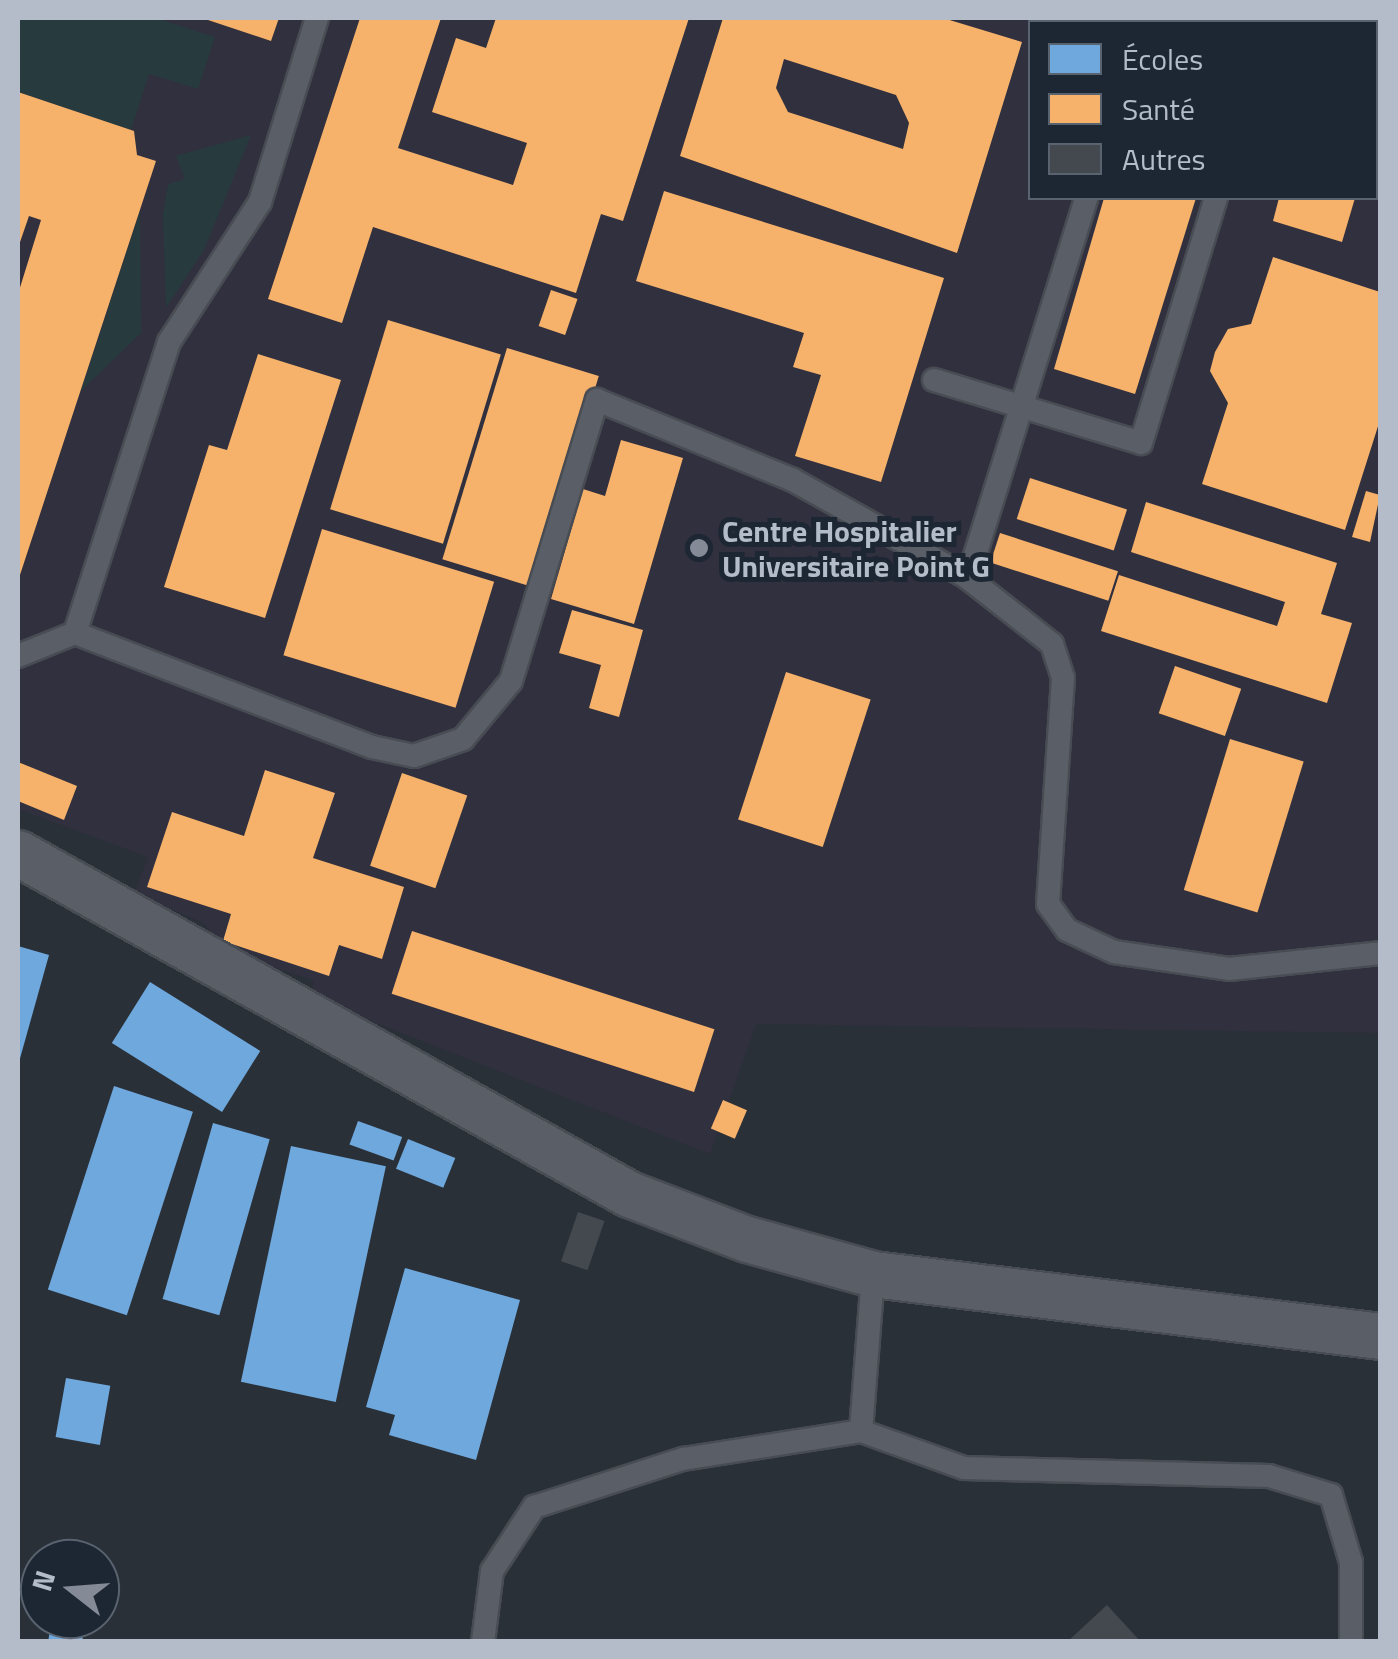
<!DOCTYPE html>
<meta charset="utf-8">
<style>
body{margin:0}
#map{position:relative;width:1398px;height:1659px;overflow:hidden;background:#2a3038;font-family:"Titillium Web",sans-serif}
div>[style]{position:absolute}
.medical>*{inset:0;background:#31303e}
.green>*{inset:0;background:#273a3e}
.schools>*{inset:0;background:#6fa8dc;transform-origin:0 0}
.health>*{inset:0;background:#f6b26b;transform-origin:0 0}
.building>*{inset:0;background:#444950;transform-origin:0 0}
.roads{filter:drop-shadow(2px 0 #484c53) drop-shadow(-2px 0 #484c53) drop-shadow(0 2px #484c53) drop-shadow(0 -2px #484c53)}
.service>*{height:22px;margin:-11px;padding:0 11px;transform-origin:11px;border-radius:11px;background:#5a5e66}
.minor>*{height:45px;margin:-22.5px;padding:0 22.5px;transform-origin:22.5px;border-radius:22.5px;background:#5a5e66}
.dots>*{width:28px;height:28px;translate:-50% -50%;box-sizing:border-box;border:5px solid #1d2633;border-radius:50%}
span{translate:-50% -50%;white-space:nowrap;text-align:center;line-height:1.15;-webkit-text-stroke:10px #1d2633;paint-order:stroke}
.poi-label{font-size:30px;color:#b4bcc9;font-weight:700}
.left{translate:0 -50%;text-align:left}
.frame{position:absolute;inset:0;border:20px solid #b4bcc9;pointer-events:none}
.legend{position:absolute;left:1028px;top:20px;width:350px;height:180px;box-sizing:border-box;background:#1d2633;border:2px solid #59626f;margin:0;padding:12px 18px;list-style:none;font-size:30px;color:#b4bcc9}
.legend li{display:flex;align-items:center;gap:20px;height:50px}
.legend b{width:50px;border:2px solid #59626f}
.north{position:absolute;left:20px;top:1539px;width:100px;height:100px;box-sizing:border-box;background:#1d2633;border:2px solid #59626f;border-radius:50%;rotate:287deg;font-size:28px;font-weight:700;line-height:40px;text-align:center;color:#b4bcc9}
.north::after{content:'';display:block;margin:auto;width:35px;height:45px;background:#848b96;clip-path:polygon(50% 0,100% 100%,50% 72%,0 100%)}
</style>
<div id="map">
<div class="medical">
<div style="clip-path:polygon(evenodd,18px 18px,1380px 18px,1380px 1033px,756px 1024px,710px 1154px,310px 997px,314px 980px,221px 951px,204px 923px,134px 894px,148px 857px,18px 809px,18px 18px,1030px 22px,1376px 22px,1376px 198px,1030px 198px,1030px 22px)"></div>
</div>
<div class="green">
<div style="clip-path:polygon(18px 18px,156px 18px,215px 37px,198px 89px,149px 74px,131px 130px,18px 92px)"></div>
<div style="clip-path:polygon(251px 135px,204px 250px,166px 308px,163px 215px,168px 184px,185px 179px,176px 156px)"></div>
<div style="clip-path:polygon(140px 211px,141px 333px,81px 391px)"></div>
</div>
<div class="schools">
<div style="clip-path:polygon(18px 946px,49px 955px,19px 1062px,18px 1062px)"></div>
<div style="left:150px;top:982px;width:130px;height:72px;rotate:32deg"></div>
<div style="left:114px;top:1086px;width:83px;height:214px;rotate:18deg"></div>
<div style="left:358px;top:1121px;width:47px;height:25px;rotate:20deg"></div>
<div style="left:213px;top:1123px;width:59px;height:183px;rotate:16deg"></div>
<div style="left:408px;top:1139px;width:51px;height:32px;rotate:22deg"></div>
<div style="left:291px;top:1146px;width:97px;height:241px;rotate:12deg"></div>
<div style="clip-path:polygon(405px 1268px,520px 1300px,476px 1460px,389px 1435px,395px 1415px,366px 1407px)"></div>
<div style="left:66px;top:1378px;width:45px;height:60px;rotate:10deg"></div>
<div style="clip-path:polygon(52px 1619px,85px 1624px,82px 1642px,48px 1642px)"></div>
</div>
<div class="health">
<div style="clip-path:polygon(202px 18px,279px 18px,271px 41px)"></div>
<div style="clip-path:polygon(360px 18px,441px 18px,398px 148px,513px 185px,527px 143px,432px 112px,456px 38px,486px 48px,496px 18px,689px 18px,623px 221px,601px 214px,576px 293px,373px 227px,342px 323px,268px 299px)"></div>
<div style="clip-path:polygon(evenodd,723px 18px,943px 18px,1022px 42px,957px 253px,680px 156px,723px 18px,784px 59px,896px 95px,909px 123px,903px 149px,788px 112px,776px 88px,784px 59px)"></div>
<div style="clip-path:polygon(18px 92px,134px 131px,137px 155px,156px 161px,18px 581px,18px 294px,41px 220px,29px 216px,18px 248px)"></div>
<div style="clip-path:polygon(1380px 99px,1380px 193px,1376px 192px)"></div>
<div style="clip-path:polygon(664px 191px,944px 278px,881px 482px,795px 456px,821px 375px,793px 367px,804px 333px,636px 281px)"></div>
<div style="clip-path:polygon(1104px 198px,1196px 198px,1135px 394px,1054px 369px)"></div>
<div style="clip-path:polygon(1279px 198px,1355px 198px,1342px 242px,1273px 221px)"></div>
<div style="clip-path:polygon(1273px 257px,1380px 292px,1380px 420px,1345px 530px,1202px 484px,1228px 403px,1210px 371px,1215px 352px,1228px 329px,1251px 324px)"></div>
<div style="left:551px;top:290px;width:28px;height:38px;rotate:19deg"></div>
<div style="left:388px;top:320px;width:118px;height:198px;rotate:17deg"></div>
<div style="left:507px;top:348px;width:96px;height:221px;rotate:17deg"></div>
<div style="clip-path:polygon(258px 354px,341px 380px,265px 618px,164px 587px,209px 445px,227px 450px)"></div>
<div style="clip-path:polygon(621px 440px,683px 458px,634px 624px,551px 599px,583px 489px,605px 496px)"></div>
<div style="left:1030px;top:478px;width:102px;height:43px;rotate:18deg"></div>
<div style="clip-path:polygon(1366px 491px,1380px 495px,1370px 542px,1352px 537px)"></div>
<div style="clip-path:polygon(1146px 502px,1337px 563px,1321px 614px,1352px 623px,1327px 703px,1101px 631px,1119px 575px,1277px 626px,1285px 602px,1131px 552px)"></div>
<div style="left:322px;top:529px;width:180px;height:132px;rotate:17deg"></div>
<div style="left:1000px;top:533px;width:124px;height:31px;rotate:18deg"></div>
<div style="clip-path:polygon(572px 610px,643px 630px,619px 717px,589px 708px,601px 665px,559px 653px)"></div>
<div style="left:1175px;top:666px;width:70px;height:50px;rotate:19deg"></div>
<div style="left:786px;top:672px;width:89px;height:155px;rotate:18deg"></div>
<div style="left:1230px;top:739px;width:77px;height:158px;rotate:17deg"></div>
<div style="clip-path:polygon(18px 762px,77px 786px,64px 820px,18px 801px)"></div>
<div style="clip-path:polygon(265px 770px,335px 793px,313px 858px,404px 887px,382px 959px,339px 945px,329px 976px,223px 941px,231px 914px,147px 887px,172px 812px,244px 836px)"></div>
<div style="left:402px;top:773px;width:69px;height:98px;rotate:19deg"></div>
<div style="left:412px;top:931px;width:318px;height:66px;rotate:18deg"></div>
<div style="left:723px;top:1100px;width:26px;height:31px;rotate:23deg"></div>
</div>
<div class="building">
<div style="left:578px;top:1212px;width:28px;height:52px;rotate:19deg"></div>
<div style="clip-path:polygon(1107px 1605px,1141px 1642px,1067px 1642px)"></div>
</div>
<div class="roads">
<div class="service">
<div style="left:1359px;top:18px;width:16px;rotate:15deg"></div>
<div style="left:1141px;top:22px;width:4px;rotate:-76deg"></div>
<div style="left:1270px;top:22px;width:4px;rotate:-76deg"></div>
<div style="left:934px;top:380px;width:216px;rotate:16.9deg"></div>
<div style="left:1141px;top:443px;width:256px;rotate:-73deg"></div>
<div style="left:968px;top:578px;width:398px;rotate:-72.7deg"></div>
<div style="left:75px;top:633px;width:306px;rotate:-72.1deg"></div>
<div style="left:169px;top:342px;width:167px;rotate:-57deg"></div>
<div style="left:260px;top:202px;width:193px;rotate:-72.8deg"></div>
<div style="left:18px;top:656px;width:61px;rotate:-22deg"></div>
<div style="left:75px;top:633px;width:318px;rotate:21deg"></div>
<div style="left:372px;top:747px;width:43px;rotate:12.1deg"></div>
<div style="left:414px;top:756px;width:52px;rotate:-19.1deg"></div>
<div style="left:463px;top:739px;width:75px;rotate:-50.4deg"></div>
<div style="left:511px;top:681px;width:294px;rotate:-73deg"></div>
<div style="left:597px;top:400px;width:212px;rotate:22.2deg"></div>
<div style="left:793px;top:480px;width:201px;rotate:29.2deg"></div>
<div style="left:968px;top:578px;width:107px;rotate:38.2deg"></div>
<div style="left:1052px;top:644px;width:36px;rotate:72deg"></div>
<div style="left:1063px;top:678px;width:226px;rotate:93.8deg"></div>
<div style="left:1048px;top:904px;width:32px;rotate:54deg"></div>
<div style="left:1067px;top:930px;width:52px;rotate:25.1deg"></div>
<div style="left:1114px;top:952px;width:116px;rotate:8.4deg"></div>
<div style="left:1229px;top:969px;width:152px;rotate:-6deg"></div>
<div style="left:861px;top:1431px;width:157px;rotate:-85.6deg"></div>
<div style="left:483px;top:1642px;width:72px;rotate:-82.8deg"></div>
<div style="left:492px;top:1571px;width:77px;rotate:-56.7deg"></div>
<div style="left:534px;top:1507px;width:157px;rotate:-17.9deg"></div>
<div style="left:683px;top:1459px;width:180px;rotate:-8.9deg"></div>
<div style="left:861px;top:1431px;width:109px;rotate:19.8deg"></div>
<div style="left:964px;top:1468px;width:305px;rotate:1.5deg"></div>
<div style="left:1269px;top:1476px;width:65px;rotate:17deg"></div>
<div style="left:1331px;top:1495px;width:70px;rotate:73.4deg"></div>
<div style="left:1351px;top:1562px;width:80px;rotate:90deg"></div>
</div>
<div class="minor">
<div style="left:18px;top:853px;width:700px;rotate:29.17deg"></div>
<div style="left:629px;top:1194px;width:126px;rotate:20.9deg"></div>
<div style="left:747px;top:1239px;width:131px;rotate:15.5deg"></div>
<div style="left:873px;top:1274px;width:511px;rotate:6.97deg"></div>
</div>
</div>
<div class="dots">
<div style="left:699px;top:548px;background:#848b96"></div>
</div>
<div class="poi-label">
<span class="left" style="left:722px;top:548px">Centre Hospitalier<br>Universitaire Point G</span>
</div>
<div class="frame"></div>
<ul class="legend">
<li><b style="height:28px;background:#6fa8dc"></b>Écoles</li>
<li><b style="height:28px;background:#f6b26b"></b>Santé</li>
<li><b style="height:28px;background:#444950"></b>Autres</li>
</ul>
<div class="north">N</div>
</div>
